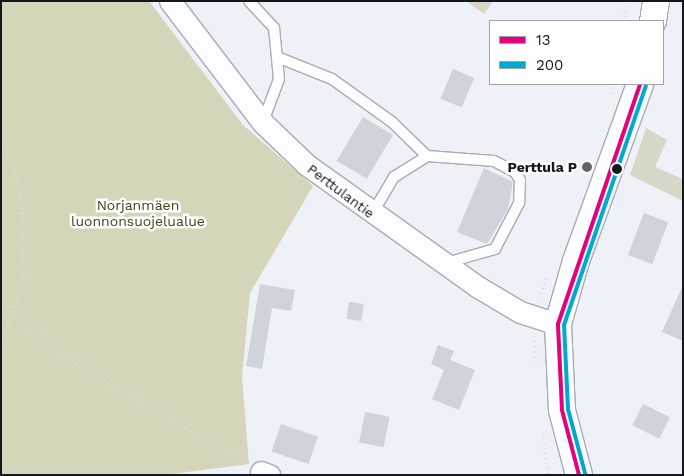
<!DOCTYPE html>
<meta charset="utf-8">
<style>
body{margin:0}
#map{position:relative;width:684px;height:476px;overflow:hidden;background:#eef1f8;font-family:"Work Sans",sans-serif}
div>[style]{position:absolute}
.green>*{inset:0;background:#d7d8c8}
.forest>*{inset:0;background:#d5d6b9}
.building>*{inset:0;background:#cfd3db;transform-origin:0 0}
.path>*{height:3px;margin-top:-1.5px;transform-origin:0;background:repeating-linear-gradient(90deg,#dadcde 0 1px,transparent 0 5px)}
.roads{filter:drop-shadow(1px 0 #a8abb3) drop-shadow(-1px 0 #a8abb3) drop-shadow(0 1px #a8abb3) drop-shadow(0 -1px #a8abb3)}
.service>*{height:10px;margin:-5px;padding:0 5px;transform-origin:5px;border-radius:5px;background:#fcfdfe}
.minor>*{height:21px;margin:-10.5px;padding:0 10.5px;transform-origin:10.5px;border-radius:10.5px;background:#fcfdfe}
.tertiary>*{height:26px;margin:-13px;padding:0 13px;transform-origin:13px;border-radius:13px;background:#fcfdfe}
.bus-1>*{height:4px;margin:-2px;padding:0 2px;transform-origin:2px;border-radius:2px;background:#e5007d}
.bus-2>*{height:4px;margin:-2px;padding:0 2px;transform-origin:2px;border-radius:2px;background:#00a9ce}
.dots>*{width:14px;height:14px;translate:-50% -50%;box-sizing:border-box;border:2px solid #fff;border-radius:50%}
span{translate:-50% -50%;white-space:nowrap;text-align:center;line-height:1.15;-webkit-text-stroke:5px #fff;paint-order:stroke}
.poi-label{font-size:14px;color:#131720;font-weight:700}
.right{translate:-100% -50%;text-align:right}
.street-label{font-size:14px;color:#131720}
.park-label{font-size:14px;color:#444216}
.frame{position:absolute;inset:0;border:2px solid #131720;pointer-events:none}
.legend{position:absolute;left:489px;top:20px;width:175px;height:65px;box-sizing:border-box;background:#fff;border:1px solid #a1a2a6;margin:0;padding:6px 9px;list-style:none;font-size:15px;color:#131720}
.legend li{display:flex;align-items:center;gap:10px;height:25px}
.legend b{width:25px;border:1px solid #a1a2a6}
</style>
<div id="map">
<div class="green">
<div style="clip-path:polygon(466px 1px,493px 1px,484px 14px)"></div>
<div style="clip-path:polygon(646px 128px,667px 140px,655px 167px,683px 179px,683px 201px,630px 175px)"></div>
</div>
<div class="forest">
<div style="clip-path:polygon(1px 1px,149px 1px,243px 125px,313px 186px,250px 293px,242px 377px,249px 464px,164px 475px,1px 475px)"></div>
</div>
<div class="building">
<div style="left:453px;top:69px;width:23px;height:32px;rotate:23deg"></div>
<div style="left:363px;top:117px;width:35px;height:51px;rotate:31deg"></div>
<div style="clip-path:polygon(484px 168px,513px 182px,508px 209px,487px 244px,457px 232px)"></div>
<div style="left:644px;top:213px;width:26px;height:45px;rotate:21deg"></div>
<div style="clip-path:polygon(260px 284px,295px 290px,291px 311px,272px 308px,262px 369px,246px 366px)"></div>
<div style="clip-path:polygon(683px 285px,683px 341px,662px 332px)"></div>
<div style="left:349px;top:302px;width:15px;height:17px;rotate:8deg"></div>
<div style="clip-path:polygon(438px 345px,454px 351px,450px 360px,475px 370px,459px 410px,432px 399px,444px 370px,431px 364px)"></div>
<div style="left:643px;top:404px;width:30px;height:24px;rotate:26deg"></div>
<div style="left:365px;top:412px;width:25px;height:31px;rotate:11deg"></div>
<div style="left:281px;top:424px;width:39px;height:29px;rotate:19deg"></div>
</div>
<div class="path">
<div style="left:624px;top:21px;width:20px;rotate:-81deg"></div>
<div style="left:611px;top:93px;width:9px;rotate:-77deg"></div>
<div style="left:1px;top:142px;width:25px;rotate:58deg"></div>
<div style="left:14px;top:163px;width:51px;rotate:80.9deg"></div>
<div style="left:22px;top:213px;width:69px;rotate:89.2deg"></div>
<div style="left:23px;top:282px;width:66px;rotate:109.5deg"></div>
<div style="left:539px;top:298px;width:21px;rotate:-71deg"></div>
<div style="left:1px;top:305px;width:102px;rotate:37.4deg"></div>
<div style="left:82px;top:367px;width:190px;rotate:30.3deg"></div>
<div style="left:534px;top:336px;width:26px;rotate:86deg"></div>
<div style="left:543px;top:433px;width:42px;rotate:83.2deg"></div>
</div>
<div class="roads">
<div class="service">
<div style="left:249px;top:1px;width:37px;rotate:47deg"></div>
<div style="left:274px;top:28px;width:51px;rotate:84.4deg"></div>
<div style="left:279px;top:79px;width:46px;rotate:110.4deg"></div>
<div style="left:277px;top:57px;width:59px;rotate:21.8deg"></div>
<div style="left:332px;top:79px;width:74px;rotate:35.6deg"></div>
<div style="left:392px;top:122px;width:49px;rotate:44.2deg"></div>
<div style="left:372px;top:214px;width:43px;rotate:-59.3deg"></div>
<div style="left:394px;top:177px;width:39px;rotate:-32deg"></div>
<div style="left:427px;top:156px;width:67px;rotate:4.3deg"></div>
<div style="left:494px;top:161px;width:24px;rotate:28deg"></div>
<div style="left:515px;top:172px;width:9px;rotate:58deg"></div>
<div style="left:520px;top:180px;width:23px;rotate:92deg"></div>
<div style="left:519px;top:203px;width:52px;rotate:117.6deg"></div>
<div style="left:495px;top:249px;width:51px;rotate:164.1deg"></div>
</div>
<div class="minor">
<div style="left:170px;top:1px;width:153px;rotate:52.7deg"></div>
<div style="left:263px;top:123px;width:61px;rotate:43.7deg"></div>
<div style="left:307px;top:165px;width:210px;rotate:35.5deg"></div>
<div style="left:478px;top:287px;width:49px;rotate:30.8deg"></div>
<div style="left:520px;top:312px;width:40px;rotate:18deg"></div>
<div style="left:261px;top:472px;width:9px;rotate:21deg"></div>
</div>
<div class="tertiary">
<div style="left:653px;top:21px;width:20px;rotate:-81deg"></div>
<div style="left:579px;top:475px;width:67px;rotate:-104.7deg"></div>
<div style="left:562px;top:410px;width:86px;rotate:-92.7deg"></div>
<div style="left:558px;top:324px;width:66px;rotate:-74.1deg"></div>
<div style="left:576px;top:261px;width:188px;rotate:-70.1deg"></div>
</div>
</div>
<div class="bus-1">
<div style="left:579px;top:475px;width:67px;rotate:-104.7deg"></div>
<div style="left:562px;top:410px;width:86px;rotate:-92.7deg"></div>
<div style="left:558px;top:324px;width:254px;rotate:-71.1deg"></div>
</div>
<div class="bus-2">
<div style="left:585px;top:473px;width:66px;rotate:-104.9deg"></div>
<div style="left:568px;top:409px;width:84px;rotate:-92.7deg"></div>
<div style="left:564px;top:325px;width:253px;rotate:-71.1deg"></div>
</div>
<div class="dots">
<div style="left:587px;top:167px;background:#60636c"></div>
<div style="left:617px;top:169px;background:#131720"></div>
</div>
<div class="poi-label">
<span class="right" style="left:577px;top:167px">Perttula P</span>
</div>
<div class="street-label">
<span style="left:341px;top:191px;rotate:37deg">Perttulantie</span>
</div>
<div class="park-label">
<span style="left:138px;top:213px">Norjanmäen<br>luonnonsuojelualue</span>
</div>
<div class="frame"></div>
<ul class="legend">
<li><b style="height:6px;background:#e5007d"></b>13</li>
<li><b style="height:6px;background:#00a9ce"></b>200</li>
</ul>
</div>
